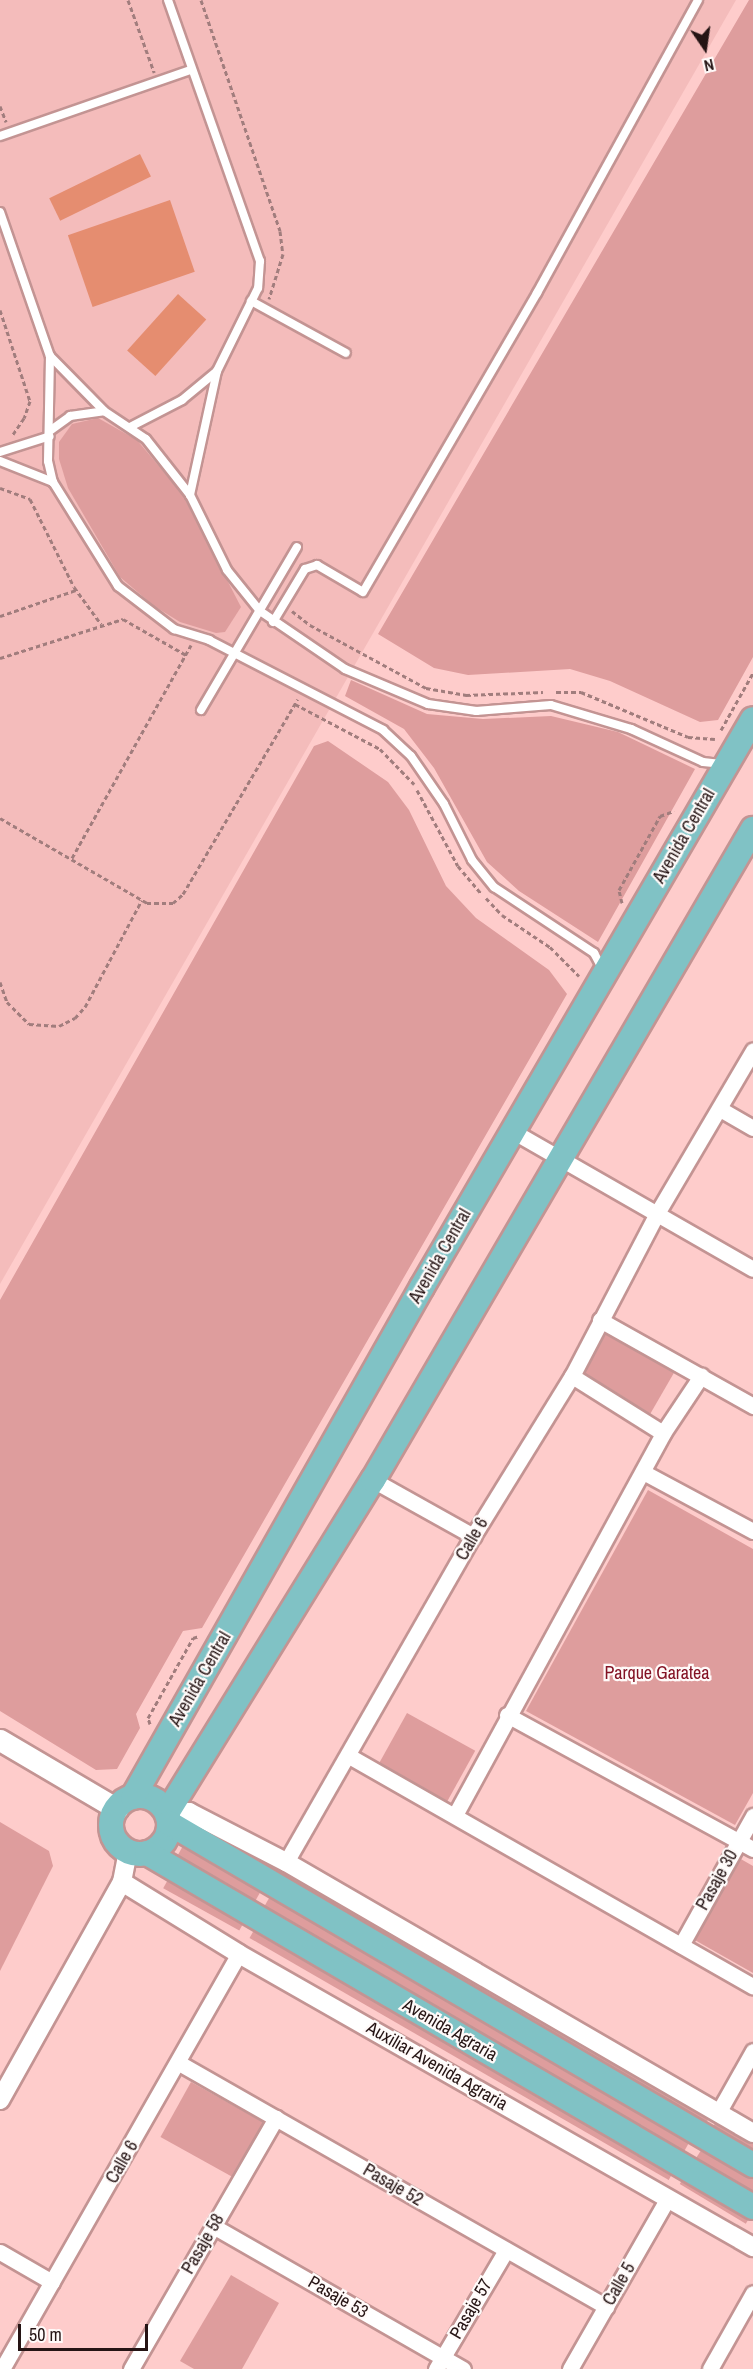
<!DOCTYPE html>
<style>
body{margin:0}
#map{position:relative;width:753px;height:2369px;overflow:hidden;background:#fecccb;font-family:"Archivo Narrow",sans-serif}
div>[style]{position:absolute}
.built>*{inset:0;background:#f4bcbb}
.green>*{inset:0;background:#de9d9d;transform-origin:0 0}
.building>*{inset:0;background:#e58d70;transform-origin:0 0}
.path>*{height:3px;margin-top:-1.5px;transform-origin:0;background:repeating-linear-gradient(90deg,#a17d7d 0 4.5px,transparent 0 7.5px)}
.roads{filter:drop-shadow(2px 0 #c39493) drop-shadow(-2px 0 #c39493) drop-shadow(0 2px #c39493) drop-shadow(0 -2px #c39493)}
.service>*{height:8px;margin:-4px;padding:0 4px;transform-origin:4px;border-radius:4px;background:#fff}
.minor>*{height:15px;margin:-7.5px;padding:0 7.5px;transform-origin:7.5px;border-radius:7.5px;background:#fff}
.tertiary>*{height:18px;margin:-9px;padding:0 9px;transform-origin:9px;border-radius:9px;background:#fff}
.secondary>*{height:21px;margin:-10.5px;padding:0 10.5px;transform-origin:10.5px;border-radius:10.5px;background:#fff}
.primary>*{height:24px;margin:-12px;padding:0 12px;transform-origin:12px;border-radius:12px;background:#80c2c5}
.primary>.ring{margin:-12px;padding:0;box-sizing:content-box;background:none;border:24px solid #80c2c5;border-radius:50%}
span{translate:-50% -50%;white-space:nowrap;text-align:center;line-height:1.15;-webkit-text-stroke:4.5px #fffaf9;paint-order:stroke}
.street-label{font-size:18px;color:#251414}
.park-label{font-size:18px;color:#831224}
.north{position:absolute;left:675px;top:18px;width:60px;height:60px;-webkit-text-stroke:4px #fffaf9;paint-order:stroke;rotate:167deg;font-size:16px;font-weight:700;line-height:24px;text-align:center;color:#251414}
.north::after{content:'';display:block;margin:auto;width:21px;height:27px;background:#251414;clip-path:polygon(50% 0,100% 100%,50% 72%,0 100%)}
.scale{position:absolute;left:18px;top:2324px;width:130px;height:27px;box-sizing:border-box;border:3px solid #251414;border-top:0;padding-left:8px;font-size:18px;line-height:21px;white-space:nowrap;color:#251414;-webkit-text-stroke:4px #fffaf9;paint-order:stroke}
</style>
<div id="map">
<div class="built">
<div style="clip-path:polygon(0 0,736px 0,0 1284px)"></div>
</div>
<div class="green">
<div style="clip-path:polygon(749px 0,753px 0,753px 657px,718px 720px,700px 722px,610px 681px,570px 669px,468px 675px,434px 668px,378px 634px)"></div>
<div style="clip-path:polygon(98px 418px,137px 440px,183px 495px,241px 607px,225px 632px,216px 633px,180px 622px,154px 606px,120px 577px,68px 488px,59px 459px,59px 442px,72px 424px)"></div>
<div style="clip-path:polygon(351px 680px,427px 714px,483px 719px,551px 716px,618px 732px,695px 769px,598px 942px,519px 891px,487px 862px,434px 768px,404px 729px,345px 696px)"></div>
<div style="clip-path:polygon(328px 741px,388px 782px,409px 810px,446px 886px,476px 918px,549px 970px,567px 994px,202px 1628px,183px 1631px,136px 1714px,140px 1728px,117px 1769px,96px 1770px,0 1711px,0 1300px,314px 746px)"></div>
<div style="left:604px;top:1330px;width:82px;height:50px;rotate:30deg"></div>
<div style="clip-path:polygon(648px 1490px,753px 1549px,753px 1793px,735px 1825px,526px 1711px)"></div>
<div style="left:407px;top:1713px;width:78px;height:59px;rotate:29deg"></div>
<div style="clip-path:polygon(0 1822px,49px 1851px,53px 1866px,0 1971px)"></div>
<div style="left:184px;top:1844px;width:90px;height:23px;rotate:29deg"></div>
<div style="clip-path:polygon(739px 1858px,753px 1866px,753px 1973px,693px 1939px)"></div>
<div style="left:287px;top:1869px;width:490px;height:18px;rotate:30deg"></div>
<div style="left:170px;top:1876px;width:87px;height:14px;rotate:29deg"></div>
<div style="left:272px;top:1893px;width:486px;height:27px;rotate:30deg"></div>
<div style="left:257px;top:1925px;width:484px;height:15px;rotate:30deg"></div>
<div style="left:191px;top:2082px;width:84px;height:63px;rotate:29deg"></div>
<div style="clip-path:polygon(719px 2117px,753px 2137px,753px 2159px,709px 2133px)"></div>
<div style="clip-path:polygon(707px 2141px,753px 2168px,753px 2202px,691px 2166px)"></div>
<div style="left:687px;top:2172px;width:77px;height:14px;rotate:31deg"></div>
<div style="clip-path:polygon(231px 2275px,279px 2303px,242px 2369px,194px 2369px,180px 2361px)"></div>
</div>
<div class="building">
<div style="left:140px;top:154px;width:25px;height:101px;rotate:64deg"></div>
<div style="left:170px;top:200px;width:76px;height:108px;rotate:71deg"></div>
<div style="left:178px;top:294px;width:38px;height:76px;rotate:42deg"></div>
</div>
<div class="path">
<div style="left:128px;top:0;width:77px;rotate:70.1deg"></div>
<div style="left:201px;top:0;width:244px;rotate:71.1deg"></div>
<div style="left:280px;top:231px;width:23px;rotate:83deg"></div>
<div style="left:283px;top:254px;width:47px;rotate:107.3deg"></div>
<div style="left:0;top:106px;width:17px;rotate:69deg"></div>
<div style="left:0;top:310px;width:96px;rotate:71.8deg"></div>
<div style="left:30px;top:401px;width:18px;rotate:109deg"></div>
<div style="left:24px;top:418px;width:22px;rotate:124deg"></div>
<div style="left:0;top:488px;width:32px;rotate:20deg"></div>
<div style="left:30px;top:499px;width:98px;rotate:63.4deg"></div>
<div style="left:74px;top:587px;width:46px;rotate:53.9deg"></div>
<div style="left:292px;top:611px;width:23px;rotate:38deg"></div>
<div style="left:310px;top:625px;width:132px;rotate:28.5deg"></div>
<div style="left:426px;top:688px;width:41px;rotate:9.9deg"></div>
<div style="left:466px;top:695px;width:77px;rotate:-2.2deg"></div>
<div style="left:0;top:616px;width:80px;rotate:-18.9deg"></div>
<div style="left:0;top:658px;width:129px;rotate:-17.6deg"></div>
<div style="left:123px;top:619px;width:73px;rotate:29.7deg"></div>
<div style="left:556px;top:692px;width:25px"></div>
<div style="left:581px;top:692px;width:116px;rotate:22.8deg"></div>
<div style="left:688px;top:737px;width:27px;rotate:4deg"></div>
<div style="left:295px;top:704px;width:96px;rotate:27.9deg"></div>
<div style="left:380px;top:749px;width:49px;rotate:45.8deg"></div>
<div style="left:721px;top:730px;width:65px;rotate:-60.7deg"></div>
<div style="left:417px;top:790px;width:86px;rotate:61.7deg"></div>
<div style="left:458px;top:866px;width:35px;rotate:50deg"></div>
<div style="left:0;top:818px;width:170px;rotate:30deg"></div>
<div style="left:147px;top:903px;width:26px"></div>
<div style="left:173px;top:903px;width:13px;rotate:-42deg"></div>
<div style="left:183px;top:894px;width:226px;rotate:-59.5deg"></div>
<div style="left:72px;top:858px;width:244px;rotate:-60.8deg"></div>
<div style="left:486px;top:898px;width:23px;rotate:47deg"></div>
<div style="left:502px;top:915px;width:58px;rotate:33.7deg"></div>
<div style="left:550px;top:947px;width:41px;rotate:45deg"></div>
<div style="left:622px;top:903px;width:13px;rotate:-103deg"></div>
<div style="left:619px;top:890px;width:85px;rotate:-61deg"></div>
<div style="left:660px;top:816px;width:15px;rotate:-20deg"></div>
<div style="left:0;top:982px;width:21px;rotate:71deg"></div>
<div style="left:7px;top:1002px;width:31px;rotate:45deg"></div>
<div style="left:29px;top:1024px;width:30px;rotate:4deg"></div>
<div style="left:59px;top:1026px;width:18px;rotate:-27deg"></div>
<div style="left:75px;top:1018px;width:15px;rotate:-48deg"></div>
<div style="left:85px;top:1007px;width:121px;rotate:-62deg"></div>
<div style="left:150px;top:1724px;width:6px;rotate:-108deg"></div>
<div style="left:148px;top:1718px;width:92px;rotate:-60.6deg"></div>
<div style="left:193px;top:1638px;width:6px;rotate:-18deg"></div>
</div>
<div class="roads">
<div class="service">
<div style="left:168px;top:0;width:277px;rotate:70.6deg"></div>
<div style="left:260px;top:261px;width:27px;rotate:94deg"></div>
<div style="left:258px;top:288px;width:93px;rotate:116.3deg"></div>
<div style="left:217px;top:371px;width:127px;rotate:102.3deg"></div>
<div style="left:0;top:136px;width:202px;rotate:-19.1deg"></div>
<div style="left:0;top:212px;width:152px;rotate:70.9deg"></div>
<div style="left:50px;top:356px;width:105px;rotate:91.1deg"></div>
<div style="left:48px;top:461px;width:22px;rotate:77deg"></div>
<div style="left:53px;top:482px;width:123px;rotate:58deg"></div>
<div style="left:118px;top:586px;width:71px;rotate:37.5deg"></div>
<div style="left:174px;top:629px;width:37px;rotate:17deg"></div>
<div style="left:209px;top:640px;width:196px;rotate:27.3deg"></div>
<div style="left:383px;top:730px;width:38px;rotate:43deg"></div>
<div style="left:411px;top:756px;width:58px;rotate:55.5deg"></div>
<div style="left:444px;top:804px;width:63px;rotate:63.4deg"></div>
<div style="left:472px;top:860px;width:35px;rotate:51deg"></div>
<div style="left:494px;top:887px;width:120px;rotate:33.4deg"></div>
<div style="left:594px;top:953px;width:17px;rotate:62deg"></div>
<div style="left:251px;top:301px;width:108px;rotate:28.7deg"></div>
<div style="left:50px;top:356px;width:77px;rotate:45.5deg"></div>
<div style="left:104px;top:411px;width:50px;rotate:33.7deg"></div>
<div style="left:146px;top:439px;width:71px;rotate:51.8deg"></div>
<div style="left:190px;top:495px;width:84px;rotate:63.7deg"></div>
<div style="left:227px;top:570px;width:53px;rotate:51.2deg"></div>
<div style="left:260px;top:611px;width:103px;rotate:34.3deg"></div>
<div style="left:345px;top:669px;width:90px;rotate:22.9deg"></div>
<div style="left:428px;top:704px;width:49px;rotate:8.3deg"></div>
<div style="left:476px;top:711px;width:75px;rotate:-4.6deg"></div>
<div style="left:551px;top:705px;width:84px;rotate:16.7deg"></div>
<div style="left:631px;top:729px;width:79px;rotate:24.6deg"></div>
<div style="left:703px;top:762px;width:18px;rotate:6deg"></div>
<div style="left:130px;top:427px;width:59px;rotate:-27.4deg"></div>
<div style="left:182px;top:400px;width:45px;rotate:-39.6deg"></div>
<div style="left:51px;top:430px;width:24px;rotate:-36deg"></div>
<div style="left:70px;top:416px;width:34px;rotate:-8deg"></div>
<div style="left:0;top:452px;width:52px;rotate:-17.7deg"></div>
<div style="left:0;top:461px;width:57px;rotate:21.6deg"></div>
<div style="left:273px;top:622px;width:62px;rotate:-58.9deg"></div>
<div style="left:305px;top:569px;width:13px;rotate:-18deg"></div>
<div style="left:317px;top:565px;width:53px;rotate:30.4deg"></div>
<div style="left:363px;top:592px;width:346px;rotate:-59.8deg"></div>
<div style="left:537px;top:293px;width:334px;rotate:-61.2deg"></div>
<div style="left:201px;top:710px;width:189px;rotate:-59.5deg"></div>
</div>
<div class="minor">
<div style="left:720px;top:1109px;width:38px;rotate:30deg"></div>
<div style="left:514px;top:1132px;width:275px;rotate:29.8deg"></div>
<div style="left:600px;top:1320px;width:176px;rotate:29.3deg"></div>
<div style="left:572px;top:1376px;width:107px;rotate:32.1deg"></div>
<div style="left:643px;top:1472px;width:125px;rotate:28.2deg"></div>
<div style="left:373px;top:1480px;width:115px;rotate:29.2deg"></div>
<div style="left:507px;top:1715px;width:280px;rotate:28.6deg"></div>
<div style="left:349px;top:1756px;width:465px;rotate:29.7deg"></div>
<div style="left:455px;top:1815px;width:435px;rotate:-61.4deg"></div>
<div style="left:663px;top:1433px;width:69px;rotate:-56.3deg"></div>
<div style="left:286px;top:1862px;width:376px;rotate:-60.2deg"></div>
<div style="left:473px;top:1536px;width:188px;rotate:-58.3deg"></div>
<div style="left:572px;top:1376px;width:182px;rotate:-62.4deg"></div>
<div style="left:656px;top:1215px;width:191px;rotate:-59.5deg"></div>
<div style="left:681px;top:1945px;width:148px;rotate:-60.8deg"></div>
<div style="left:179px;top:2063px;width:492px;rotate:29.7deg"></div>
<div style="left:718px;top:2113px;width:71px;rotate:-60.6deg"></div>
<div style="left:213px;top:2226px;width:288px;rotate:29.8deg"></div>
<div style="left:0;top:2252px;width:60px;rotate:30deg"></div>
<div style="left:2px;top:2369px;width:478px;rotate:-60.3deg"></div>
<div style="left:131px;top:2369px;width:290px;rotate:-60deg"></div>
<div style="left:436px;top:2369px;width:138px;rotate:-59.5deg"></div>
<div style="left:570px;top:2369px;width:197px;rotate:-60.2deg"></div>
<div style="left:710px;top:2369px;width:87px;rotate:-60.5deg"></div>
</div>
<div class="tertiary">
<div style="left:168px;top:1818px;width:22px;rotate:-16deg"></div>
<div style="left:189px;top:1812px;width:109px;rotate:27.3deg"></div>
<div style="left:286px;top:1862px;width:540px;rotate:30.13deg"></div>
<div style="left:122px;top:1882px;width:137px;rotate:31.6deg"></div>
<div style="left:239px;top:1954px;width:592px;rotate:29.68deg"></div>
<div style="left:0;top:2100px;width:250px;rotate:-60.8deg"></div>
<div style="left:122px;top:1882px;width:31px;rotate:-79deg"></div>
</div>
<div class="secondary">
<div style="left:0;top:1740px;width:136px;rotate:30.5deg"></div>
</div>
<div class="primary">
<div class="ring" style="left:111px;top:1796px;width:34px;height:34px"></div>
<div style="left:133px;top:1797px;width:586px;rotate:-60.46deg"></div>
<div style="left:422px;top:1287px;width:657px;rotate:-59.77deg"></div>
<div style="left:167px;top:1813px;width:392px;rotate:-58.3deg"></div>
<div style="left:373px;top:1480px;width:754px;rotate:-59.73deg"></div>
<div style="left:169px;top:1823px;width:677px;rotate:30.35deg"></div>
<div style="left:147px;top:1853px;width:702px;rotate:30.29deg"></div>
</div>
</div>
<div class="street-label">
<span style="left:684px;top:836px;rotate:-60deg">Avenida Central</span>
<span style="left:440px;top:1256px;rotate:-60deg">Avenida Central</span>
<span style="left:472px;top:1539px;rotate:-60deg">Calle 6</span>
<span style="left:200px;top:1679px;rotate:-60deg">Avenida Central</span>
<span style="left:717px;top:1880px;rotate:-61deg">Pasaje 30</span>
<span style="left:450px;top:2030px;rotate:30deg">Avenida Agraria</span>
<span style="left:437px;top:2066px;rotate:30deg">Auxiliar Avenida Agraria</span>
<span style="left:122px;top:2162px;rotate:-60deg">Calle 6</span>
<span style="left:393px;top:2185px;rotate:30deg">Pasaje 52</span>
<span style="left:203px;top:2244px;rotate:-60deg">Pasaje 58</span>
<span style="left:619px;top:2284px;rotate:-60deg">Calle 5</span>
<span style="left:338px;top:2297px;rotate:30deg">Pasaje 53</span>
<span style="left:471px;top:2309px;rotate:-60deg">Pasaje 57</span>
</div>
<div class="park-label">
<span style="left:657px;top:1673px">Parque Garatea</span>
</div>
<div class="north">N</div>
<div class="scale">50 m</div>
</div>
